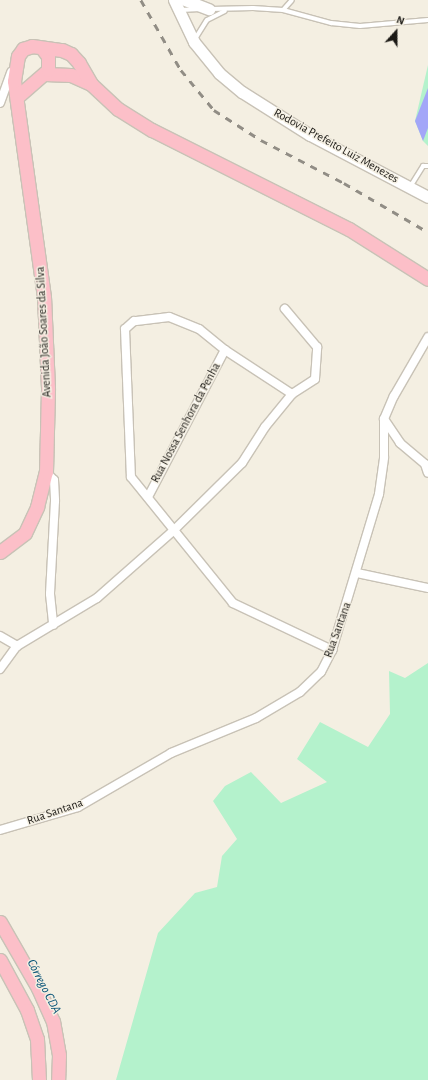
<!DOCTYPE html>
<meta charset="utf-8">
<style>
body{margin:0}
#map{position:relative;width:428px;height:1080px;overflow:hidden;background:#f4efe2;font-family:"Alegreya Sans",sans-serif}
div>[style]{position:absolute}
.green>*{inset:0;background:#b4f2cc}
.building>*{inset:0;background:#a3a6f8}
.roads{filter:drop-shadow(1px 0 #c8c2b6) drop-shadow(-1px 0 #c8c2b6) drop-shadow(0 1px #c8c2b6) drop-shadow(0 -1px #c8c2b6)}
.service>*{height:4px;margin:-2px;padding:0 2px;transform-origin:2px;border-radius:2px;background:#fff}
.minor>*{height:8px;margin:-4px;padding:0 4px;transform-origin:4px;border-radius:4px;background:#fff}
.secondary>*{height:11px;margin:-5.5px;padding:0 5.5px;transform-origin:5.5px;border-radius:5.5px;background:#fff}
.primary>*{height:13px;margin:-6.5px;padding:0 6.5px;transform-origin:6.5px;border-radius:6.5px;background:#fcbfc8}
.rail>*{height:2.5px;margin-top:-1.25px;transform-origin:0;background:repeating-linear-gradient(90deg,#918d85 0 7px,transparent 0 14px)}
span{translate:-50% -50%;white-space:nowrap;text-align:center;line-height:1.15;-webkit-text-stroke:3px #f4efe2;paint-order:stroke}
.street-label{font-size:12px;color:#1b1915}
.water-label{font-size:13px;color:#065276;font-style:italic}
.north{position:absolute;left:376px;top:12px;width:40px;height:40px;-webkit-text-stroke:3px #f4efe2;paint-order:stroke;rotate:21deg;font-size:11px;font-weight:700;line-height:16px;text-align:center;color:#1b1915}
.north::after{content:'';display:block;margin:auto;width:14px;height:18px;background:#1b1915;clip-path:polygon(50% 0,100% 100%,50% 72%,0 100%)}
</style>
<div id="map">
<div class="green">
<div style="clip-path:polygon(428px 65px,428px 146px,423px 141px,415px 121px)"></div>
<div style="clip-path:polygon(428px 663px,428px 1080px,116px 1080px,158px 933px,195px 893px,217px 887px,222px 856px,237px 839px,213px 801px,225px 786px,251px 772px,281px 803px,327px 782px,297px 759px,320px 722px,368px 747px,390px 714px,389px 671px,405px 678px)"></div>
</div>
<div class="building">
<div style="clip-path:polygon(428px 88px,428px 128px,423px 141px,415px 121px)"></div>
</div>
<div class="roads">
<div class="service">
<div style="left:211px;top:9px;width:42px;rotate:-1.4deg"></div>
<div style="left:253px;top:8px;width:30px;rotate:4deg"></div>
<div style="left:283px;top:10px;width:50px;rotate:15.2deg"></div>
<div style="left:331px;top:23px;width:29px;rotate:6deg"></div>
<div style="left:360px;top:26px;width:68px;rotate:-5deg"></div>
<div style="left:181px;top:10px;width:19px;rotate:-3deg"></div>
<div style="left:283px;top:10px;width:13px;rotate:-48deg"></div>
<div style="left:195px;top:39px;width:22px;rotate:-58deg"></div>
<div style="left:207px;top:20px;width:20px;rotate:-27deg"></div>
<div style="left:410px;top:187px;width:25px;rotate:-58deg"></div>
<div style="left:423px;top:166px;width:5px"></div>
</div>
<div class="minor">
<div style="left:0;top:103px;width:33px;rotate:-70deg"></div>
<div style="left:292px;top:394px;width:80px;rotate:-146.7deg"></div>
<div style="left:225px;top:350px;width:33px;rotate:-141deg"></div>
<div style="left:199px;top:329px;width:32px;rotate:-158deg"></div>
<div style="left:169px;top:317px;width:35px;rotate:173deg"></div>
<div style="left:134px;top:321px;width:12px;rotate:138deg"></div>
<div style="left:125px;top:329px;width:148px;rotate:87.7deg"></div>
<div style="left:131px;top:477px;width:162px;rotate:51deg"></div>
<div style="left:233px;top:603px;width:110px;rotate:25.4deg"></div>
<div style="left:384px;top:419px;width:29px;rotate:56deg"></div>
<div style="left:400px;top:443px;width:33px;rotate:40deg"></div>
<div style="left:425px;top:464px;width:9px;rotate:72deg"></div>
<div style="left:46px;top:472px;width:11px;rotate:45deg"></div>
<div style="left:54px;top:480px;width:21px;rotate:87deg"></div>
<div style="left:55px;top:501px;width:93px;rotate:93.1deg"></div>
<div style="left:50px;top:594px;width:31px;rotate:84deg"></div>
<div style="left:148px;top:497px;width:166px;rotate:-62.4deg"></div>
<div style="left:357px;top:573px;width:73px;rotate:11.9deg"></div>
<div style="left:0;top:636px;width:20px;rotate:30deg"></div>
<div style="left:0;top:669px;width:29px;rotate:-54deg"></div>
<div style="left:17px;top:646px;width:93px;rotate:-31deg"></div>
<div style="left:97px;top:598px;width:101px;rotate:-41.4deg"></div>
<div style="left:173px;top:531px;width:97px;rotate:-44.6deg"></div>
<div style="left:242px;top:463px;width:43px;rotate:-57.4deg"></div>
<div style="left:265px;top:427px;width:43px;rotate:-50.7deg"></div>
<div style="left:292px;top:394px;width:27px;rotate:-33deg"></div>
<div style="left:315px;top:379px;width:32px;rotate:-86deg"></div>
<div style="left:317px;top:347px;width:50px;rotate:-130.1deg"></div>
<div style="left:0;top:830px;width:81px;rotate:-16.4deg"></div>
<div style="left:78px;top:807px;width:108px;rotate:-30.1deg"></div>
<div style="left:171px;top:753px;width:92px;rotate:-22.4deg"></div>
<div style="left:256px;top:718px;width:51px;rotate:-30.6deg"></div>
<div style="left:300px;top:692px;width:29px;rotate:-44deg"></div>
<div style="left:321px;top:672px;width:25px;rotate:-63deg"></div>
<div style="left:332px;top:650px;width:163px;rotate:-73.2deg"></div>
<div style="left:379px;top:494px;width:37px;rotate:-82deg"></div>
<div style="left:384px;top:457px;width:38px;rotate:-90deg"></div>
<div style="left:384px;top:419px;width:25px;rotate:-67deg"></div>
<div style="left:394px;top:396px;width:68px;rotate:-60deg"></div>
</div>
<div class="secondary">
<div style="left:174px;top:0;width:47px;rotate:64.5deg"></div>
<div style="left:194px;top:42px;width:40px;rotate:51deg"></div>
<div style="left:219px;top:73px;width:30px;rotate:40deg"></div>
<div style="left:242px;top:92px;width:80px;rotate:32.3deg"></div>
<div style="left:310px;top:135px;width:133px;rotate:27.7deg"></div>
<div style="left:185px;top:0;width:26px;rotate:21deg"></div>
</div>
<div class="primary">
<div style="left:45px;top:74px;width:26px;rotate:2deg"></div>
<div style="left:71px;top:75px;width:22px;rotate:24deg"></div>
<div style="left:91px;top:84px;width:37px;rotate:43deg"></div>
<div style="left:118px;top:109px;width:40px;rotate:32deg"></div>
<div style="left:152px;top:130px;width:220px;rotate:26.7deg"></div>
<div style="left:349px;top:229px;width:93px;rotate:32.3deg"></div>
<div style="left:17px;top:97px;width:41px;rotate:-41.1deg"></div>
<div style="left:48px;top:70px;width:14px;rotate:-90deg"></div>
<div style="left:48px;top:56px;width:10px;rotate:-127deg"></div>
<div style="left:0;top:552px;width:31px;rotate:-37deg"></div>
<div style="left:25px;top:533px;width:29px;rotate:-65deg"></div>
<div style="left:37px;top:507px;width:36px;rotate:-76deg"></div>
<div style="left:46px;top:472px;width:84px;rotate:-88.6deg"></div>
<div style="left:48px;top:388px;width:91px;rotate:-92.5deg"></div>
<div style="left:44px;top:297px;width:218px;rotate:-97.9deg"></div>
<div style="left:14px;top:81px;width:25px;rotate:-81deg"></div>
<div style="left:18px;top:56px;width:9px;rotate:-54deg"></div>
<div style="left:23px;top:49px;width:9px;rotate:-18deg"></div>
<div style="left:32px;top:46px;width:30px;rotate:8deg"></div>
<div style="left:62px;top:50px;width:10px;rotate:24deg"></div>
<div style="left:71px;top:54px;width:12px;rotate:48deg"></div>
<div style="left:79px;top:63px;width:24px;rotate:60deg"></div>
<div style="left:0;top:922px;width:76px;rotate:60.1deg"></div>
<div style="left:38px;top:988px;width:36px;rotate:66deg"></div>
<div style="left:53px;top:1021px;width:35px;rotate:80deg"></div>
<div style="left:59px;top:1055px;width:25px;rotate:92deg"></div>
<div style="left:0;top:960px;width:57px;rotate:61.6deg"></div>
<div style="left:27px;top:1010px;width:31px;rotate:71deg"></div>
<div style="left:37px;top:1039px;width:41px;rotate:87.2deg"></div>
</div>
</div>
<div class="rail">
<div style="left:141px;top:0;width:81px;rotate:60.3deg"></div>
<div style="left:181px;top:70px;width:52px;rotate:50.5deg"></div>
<div style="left:214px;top:110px;width:56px;rotate:32.6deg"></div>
<div style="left:261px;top:140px;width:93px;rotate:27.4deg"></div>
<div style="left:344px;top:183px;width:97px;rotate:30.3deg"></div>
</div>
<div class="street-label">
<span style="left:336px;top:146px;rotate:29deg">Rodovia Prefeito Luiz Menezes</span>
<span style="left:44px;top:332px;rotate:-93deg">Avenida João Soares da Silva</span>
<span style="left:186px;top:423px;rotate:-62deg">Rua Nossa Senhora da Penha</span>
<span style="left:338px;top:630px;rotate:-70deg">Rua Santana</span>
<span style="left:55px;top:812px;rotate:-19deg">Rua Santana</span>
</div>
<div class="water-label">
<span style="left:43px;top:987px;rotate:63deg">Córrego CDA</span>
</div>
<div class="north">N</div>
</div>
